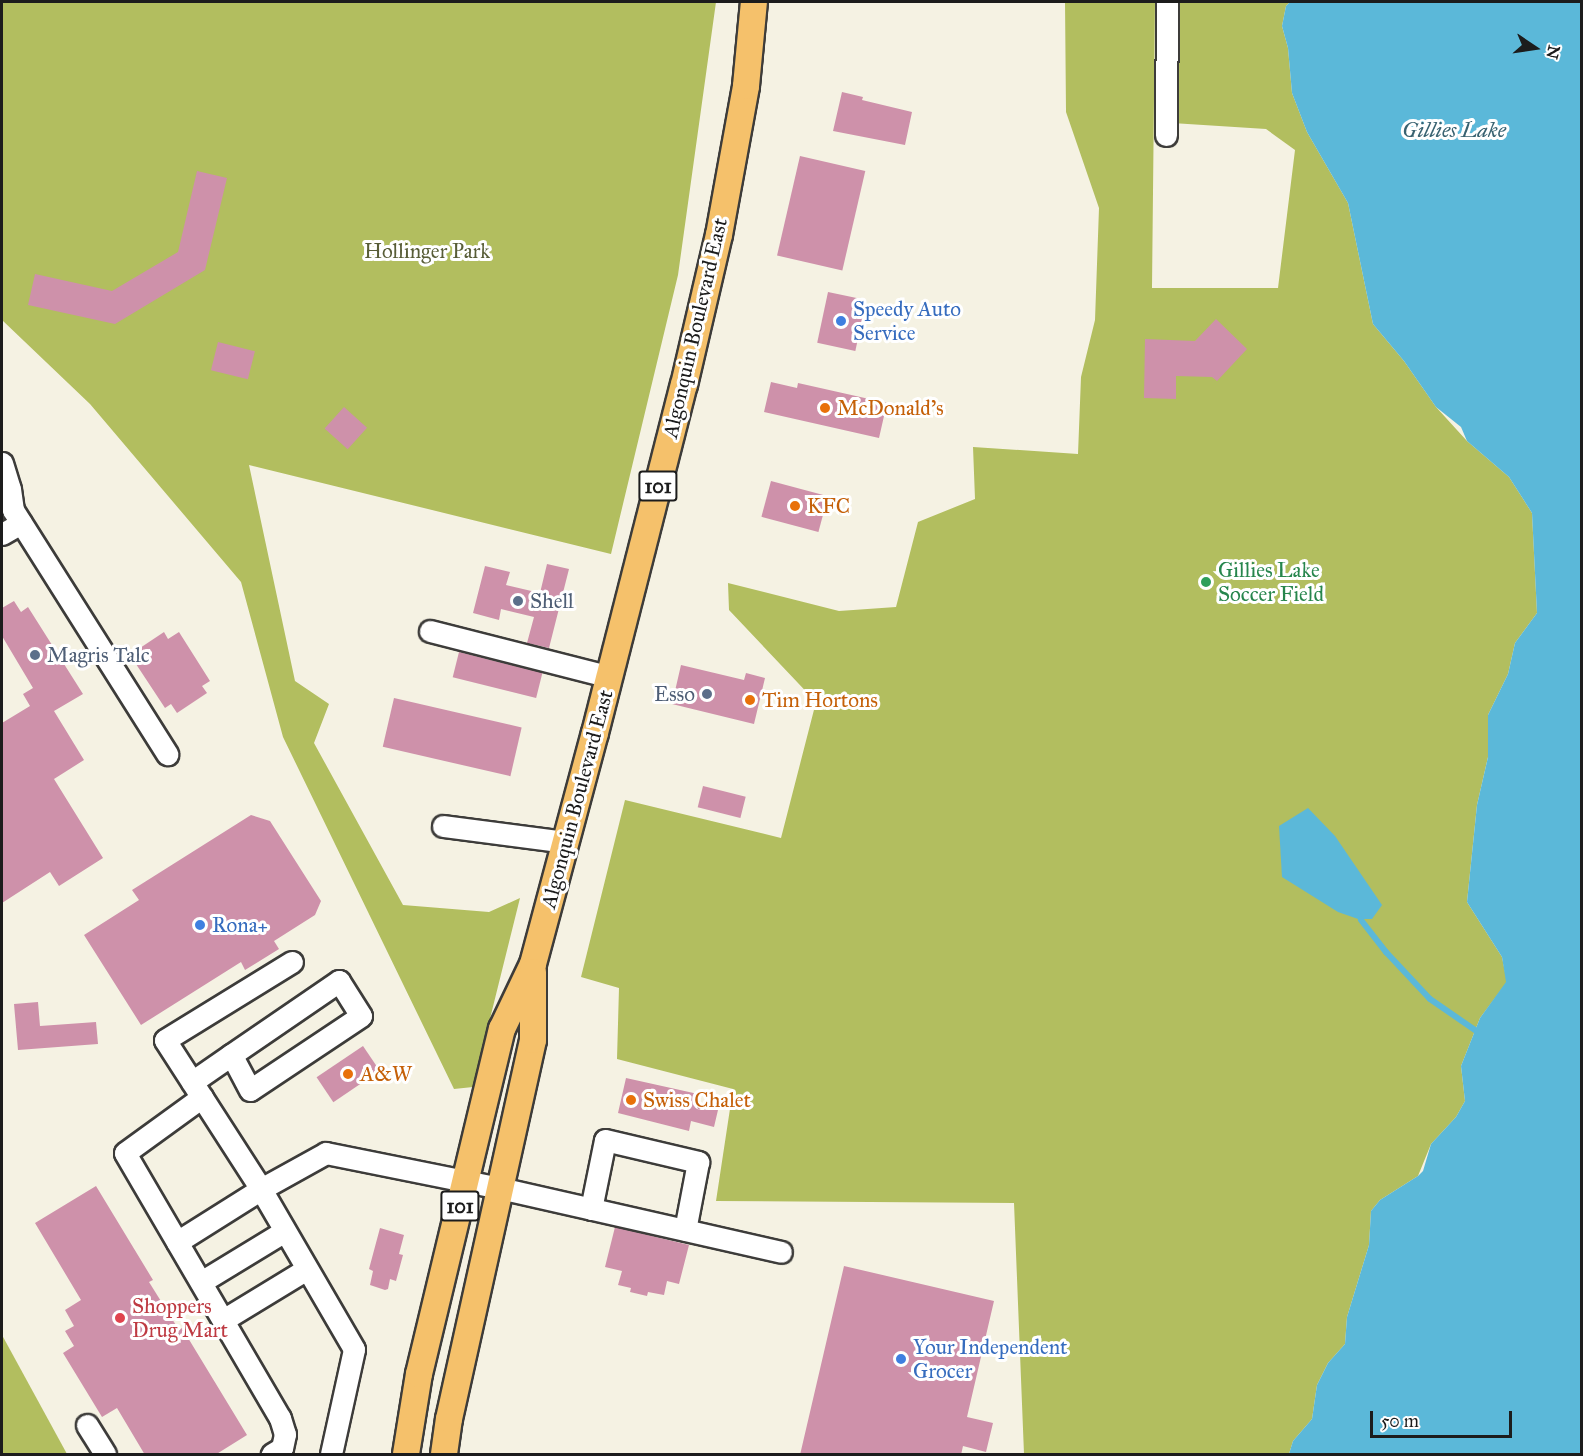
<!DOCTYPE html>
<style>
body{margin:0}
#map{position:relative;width:1583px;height:1456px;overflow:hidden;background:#f5f2e3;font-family:"IM FELL Great Primer",serif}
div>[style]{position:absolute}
.green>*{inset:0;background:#b2be5f}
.water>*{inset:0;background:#5bb8d9}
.stream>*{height:6px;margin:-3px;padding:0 3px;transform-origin:3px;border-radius:3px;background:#5bb8d9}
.building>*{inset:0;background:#ce91aa;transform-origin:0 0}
.roads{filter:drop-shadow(2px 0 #3d3c3a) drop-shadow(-2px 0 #3d3c3a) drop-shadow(0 2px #3d3c3a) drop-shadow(0 -2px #3d3c3a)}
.minor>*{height:21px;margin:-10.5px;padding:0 10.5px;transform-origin:10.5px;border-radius:10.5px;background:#fff}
.major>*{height:26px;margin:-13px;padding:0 13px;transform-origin:13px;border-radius:13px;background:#f5c16b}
.dots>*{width:16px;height:16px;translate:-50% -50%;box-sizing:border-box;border:3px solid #fff;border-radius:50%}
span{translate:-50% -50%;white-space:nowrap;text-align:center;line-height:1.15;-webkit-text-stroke:6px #fff;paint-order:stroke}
.shield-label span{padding:2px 4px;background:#fff;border:2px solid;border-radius:4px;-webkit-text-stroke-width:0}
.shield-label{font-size:20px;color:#1c1c1c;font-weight:700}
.park-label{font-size:21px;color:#585d37}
.shop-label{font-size:21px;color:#366cbe}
.left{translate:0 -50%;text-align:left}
.street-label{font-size:21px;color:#1c1c1c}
.food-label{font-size:21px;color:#c56008}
.leisure-label{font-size:21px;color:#27864d}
.service-label{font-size:21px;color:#4e5e75}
.right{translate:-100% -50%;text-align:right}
.health-label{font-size:21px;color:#be3a42}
.water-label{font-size:22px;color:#386271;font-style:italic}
.frame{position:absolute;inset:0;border:3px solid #1c1c1c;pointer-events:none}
.north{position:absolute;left:1505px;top:18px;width:60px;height:60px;-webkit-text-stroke:4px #fff;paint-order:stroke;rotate:103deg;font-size:16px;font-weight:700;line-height:24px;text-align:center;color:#1c1c1c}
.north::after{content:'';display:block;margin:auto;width:21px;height:27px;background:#1c1c1c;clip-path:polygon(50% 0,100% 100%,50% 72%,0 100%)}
.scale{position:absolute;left:1370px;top:1411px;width:142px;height:27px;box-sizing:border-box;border:3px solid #1c1c1c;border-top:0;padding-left:8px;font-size:18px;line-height:21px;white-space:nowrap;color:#1c1c1c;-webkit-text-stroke:4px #fff;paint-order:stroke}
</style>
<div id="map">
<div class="green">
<div style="clip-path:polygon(2px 2px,716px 2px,678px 275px,611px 554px,249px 465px,295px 681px,329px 704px,314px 743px,403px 905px,489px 912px,520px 898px,473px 1087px,454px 1089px,283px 737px,241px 582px,90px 404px,2px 320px)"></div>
<div style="clip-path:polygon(1065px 2px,1155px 2px,1152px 288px,1278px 288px,1295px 150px,1266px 129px,1172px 123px,1177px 2px,1290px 2px,1286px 6px,1282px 26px,1288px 48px,1292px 93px,1307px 132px,1348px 203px,1373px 324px,1404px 361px,1436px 407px,1467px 441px,1509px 477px,1532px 513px,1537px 613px,1515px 643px,1508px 674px,1488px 715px,1488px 757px,1477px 805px,1467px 902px,1502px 957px,1507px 982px,1480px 1018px,1461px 1066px,1465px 1101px,1456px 1117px,1431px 1144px,1418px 1176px,1380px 1200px,1371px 1211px,1369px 1245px,1347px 1317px,1345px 1344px,1328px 1363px,1317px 1385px,1312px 1419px,1293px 1441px,1289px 1454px,1024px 1454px,1014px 1203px,716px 1201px,733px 1089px,617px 1059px,619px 988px,581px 977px,625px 800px,781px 838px,816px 702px,729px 610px,728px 583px,839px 611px,896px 607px,918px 522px,975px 499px,973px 447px,1078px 454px,1081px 377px,1095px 320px,1099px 208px,1066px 112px)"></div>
<div style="clip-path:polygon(2px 1335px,67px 1454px,2px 1454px)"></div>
</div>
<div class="water">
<div style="clip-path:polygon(1290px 2px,1581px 2px,1581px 1454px,1289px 1454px,1293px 1441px,1312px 1419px,1317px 1385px,1328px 1363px,1345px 1344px,1347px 1317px,1369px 1245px,1371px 1211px,1380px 1200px,1418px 1176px,1423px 1171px,1431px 1144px,1456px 1117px,1465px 1101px,1461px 1066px,1480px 1018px,1506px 982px,1502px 957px,1467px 902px,1477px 805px,1488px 757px,1488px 715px,1508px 674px,1515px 643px,1537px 613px,1532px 513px,1509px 477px,1467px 441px,1461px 427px,1436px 407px,1404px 361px,1373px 324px,1348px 203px,1307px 132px,1292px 93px,1288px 48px,1282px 26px,1286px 6px)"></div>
<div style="clip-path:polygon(1308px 808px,1335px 836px,1382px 905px,1372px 919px,1358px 919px,1338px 912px,1282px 877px,1279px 826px)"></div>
</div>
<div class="stream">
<div style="left:1361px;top:920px;width:41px;rotate:52deg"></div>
<div style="left:1386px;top:952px;width:64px;rotate:46.9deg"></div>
<div style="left:1430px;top:999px;width:55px;rotate:34.6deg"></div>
</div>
<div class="building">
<div style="clip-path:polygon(842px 92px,863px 97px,862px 100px,912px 112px,905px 145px,833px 131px)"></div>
<div style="left:800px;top:156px;width:67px;height:102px;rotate:13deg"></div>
<div style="clip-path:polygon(197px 171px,227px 178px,205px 270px,115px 324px,28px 305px,35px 274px,112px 291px,178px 252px)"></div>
<div style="left:828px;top:292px;width:39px;height:52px;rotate:12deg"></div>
<div style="clip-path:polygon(1216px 319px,1247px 349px,1217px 381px,1212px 377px,1176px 376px,1176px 399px,1144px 398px,1145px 339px,1195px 341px)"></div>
<div style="left:218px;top:342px;width:38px;height:29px;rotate:14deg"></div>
<div style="clip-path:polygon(771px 382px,797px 388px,798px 383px,887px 403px,879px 438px,764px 412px)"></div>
<div style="left:344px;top:407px;width:31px;height:29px;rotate:42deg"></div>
<div style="left:771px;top:481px;width:59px;height:37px;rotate:15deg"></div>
<div style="clip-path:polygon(547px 564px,569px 569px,549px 648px,527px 643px,534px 617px,501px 609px,499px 620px,473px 613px,485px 566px,510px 572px,506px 585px,540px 593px)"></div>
<div style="clip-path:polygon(14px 601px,21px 612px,28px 607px,83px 694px,54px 711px,84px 760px,54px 779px,103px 858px,59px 886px,50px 872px,2px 903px,2px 723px,30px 706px,23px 694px,33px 688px,2px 636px,2px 608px)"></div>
<div style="clip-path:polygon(164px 632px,168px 639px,179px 632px,210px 681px,202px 686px,207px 693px,177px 713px,171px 704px,165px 708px,134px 661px,141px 656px,137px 650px)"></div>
<div style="left:459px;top:652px;width:86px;height:26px;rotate:14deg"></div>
<div style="clip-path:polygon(681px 665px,744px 680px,746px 673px,765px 678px,754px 724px,672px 704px)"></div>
<div style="left:394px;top:698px;width:131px;height:50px;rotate:13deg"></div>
<div style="left:703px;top:786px;width:44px;height:22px;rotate:14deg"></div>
<div style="clip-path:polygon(251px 815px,270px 821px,321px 901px,315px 915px,274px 941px,279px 949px,245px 970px,241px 962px,141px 1025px,84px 935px,139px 900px,132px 890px)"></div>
<div style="clip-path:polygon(38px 1002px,40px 1026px,96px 1022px,98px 1044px,18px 1050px,14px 1004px)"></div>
<div style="left:363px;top:1046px;width:30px;height:56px;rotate:56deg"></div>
<div style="clip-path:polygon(626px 1078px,698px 1094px,695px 1105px,718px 1110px,714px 1127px,691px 1121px,689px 1131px,618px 1113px)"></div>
<div style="clip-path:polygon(96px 1186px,153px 1280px,149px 1282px,179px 1330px,182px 1328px,247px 1435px,215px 1455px,145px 1455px,117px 1408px,102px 1417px,63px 1353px,74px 1346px,65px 1331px,74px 1326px,65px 1310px,81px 1300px,35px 1223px)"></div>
<div style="clip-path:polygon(615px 1227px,689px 1245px,679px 1284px,667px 1281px,664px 1295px,648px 1292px,647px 1296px,630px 1292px,631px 1288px,618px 1285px,622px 1271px,605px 1267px)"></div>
<div style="clip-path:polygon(380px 1228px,404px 1235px,399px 1254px,403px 1255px,396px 1281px,390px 1279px,388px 1289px,385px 1290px,370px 1285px,373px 1271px,369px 1269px)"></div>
<div style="clip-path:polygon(844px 1266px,994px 1301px,967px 1417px,993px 1423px,986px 1452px,963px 1446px,961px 1455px,800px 1455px)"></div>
</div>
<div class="roads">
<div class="minor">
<div style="left:1166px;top:135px;width:133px;rotate:-89.6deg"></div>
<div style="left:2px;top:463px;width:27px;rotate:73deg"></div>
<div style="left:10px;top:489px;width:21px;rotate:82deg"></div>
<div style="left:13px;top:510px;width:289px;rotate:57.7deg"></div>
<div style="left:2px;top:534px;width:22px;rotate:-30deg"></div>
<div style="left:430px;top:631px;width:186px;rotate:14.3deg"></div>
<div style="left:443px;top:826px;width:124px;rotate:7.4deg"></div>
<div style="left:192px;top:1082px;width:47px;rotate:-34.7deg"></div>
<div style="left:231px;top:1055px;width:131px;rotate:-34.4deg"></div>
<div style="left:339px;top:981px;width:41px;rotate:57.8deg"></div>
<div style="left:361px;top:1016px;width:133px;rotate:146.3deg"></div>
<div style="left:250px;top:1090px;width:40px;rotate:-118deg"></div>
<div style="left:202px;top:1097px;width:95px;rotate:144deg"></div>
<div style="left:125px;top:1153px;width:307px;rotate:59.7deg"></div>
<div style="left:280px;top:1418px;width:17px;rotate:73deg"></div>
<div style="left:285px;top:1434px;width:14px;rotate:102deg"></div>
<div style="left:282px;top:1448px;width:12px;rotate:149deg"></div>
<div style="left:591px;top:1209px;width:70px;rotate:-78.5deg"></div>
<div style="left:605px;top:1140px;width:96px;rotate:13.3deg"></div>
<div style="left:698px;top:1162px;width:69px;rotate:100.8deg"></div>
<div style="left:177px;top:1242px;width:99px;rotate:-32.2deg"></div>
<div style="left:261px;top:1189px;width:177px;rotate:-122.8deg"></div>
<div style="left:165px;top:1040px;width:149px;rotate:-31.6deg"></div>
<div style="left:201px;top:1282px;width:98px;rotate:-31.3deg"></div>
<div style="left:223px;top:1320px;width:98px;rotate:-31.3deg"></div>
<div style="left:87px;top:1425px;width:34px;rotate:58deg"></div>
<div style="left:331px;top:1454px;width:107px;rotate:-77.6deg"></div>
<div style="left:354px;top:1349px;width:185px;rotate:-120.2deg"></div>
<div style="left:261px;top:1189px;width:74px;rotate:-29deg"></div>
<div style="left:326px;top:1153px;width:177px;rotate:11.4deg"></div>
<div style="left:500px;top:1188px;width:288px;rotate:12.8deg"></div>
</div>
<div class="major">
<div style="left:406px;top:1454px;width:81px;rotate:-80.8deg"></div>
<div style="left:419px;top:1374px;width:355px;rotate:-76.5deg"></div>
<div style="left:502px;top:1029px;width:72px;rotate:-64.5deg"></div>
<div style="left:533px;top:964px;width:239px;rotate:-75deg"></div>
<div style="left:595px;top:733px;width:359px;rotate:-75.7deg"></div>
<div style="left:684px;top:385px;width:154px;rotate:-76.9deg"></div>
<div style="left:719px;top:235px;width:151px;rotate:-79.7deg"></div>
<div style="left:746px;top:86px;width:84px;rotate:-84.6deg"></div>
<div style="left:444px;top:1454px;width:35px;rotate:-82deg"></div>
<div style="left:449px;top:1419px;width:388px;rotate:-77.5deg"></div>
<div style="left:533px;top:1040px;width:68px;rotate:-90deg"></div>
</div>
</div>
<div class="dots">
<div style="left:841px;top:321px;background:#3f7fe0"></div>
<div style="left:825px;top:408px;background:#e8710a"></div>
<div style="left:795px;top:506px;background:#e8710a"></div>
<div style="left:1206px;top:582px;background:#2e9e5b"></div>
<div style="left:518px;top:601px;background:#5c6f8a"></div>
<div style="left:35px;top:655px;background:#5c6f8a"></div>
<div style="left:707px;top:694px;background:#5c6f8a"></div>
<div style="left:750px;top:700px;background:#e8710a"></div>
<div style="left:200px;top:925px;background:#3f7fe0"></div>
<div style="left:348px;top:1074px;background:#e8710a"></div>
<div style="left:631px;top:1100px;background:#e8710a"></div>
<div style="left:120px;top:1318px;background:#e0444e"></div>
<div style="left:901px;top:1359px;background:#3f7fe0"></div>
</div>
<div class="shield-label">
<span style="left:658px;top:486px">101</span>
<span style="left:460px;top:1206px">101</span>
</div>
<div class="park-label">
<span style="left:427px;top:251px">Hollinger Park</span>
</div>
<div class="shop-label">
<span class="left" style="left:853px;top:321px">Speedy Auto<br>Service</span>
<span class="left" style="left:212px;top:925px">Rona+</span>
<span class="left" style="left:913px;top:1359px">Your Independent<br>Grocer</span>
</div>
<div class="street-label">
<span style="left:695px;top:328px;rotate:-77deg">Algonquin Boulevard East</span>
<span style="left:577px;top:799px;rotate:-75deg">Algonquin Boulevard East</span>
</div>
<div class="food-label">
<span class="left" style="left:837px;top:408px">McDonald's</span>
<span class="left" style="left:807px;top:506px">KFC</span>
<span class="left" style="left:762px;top:700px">Tim Hortons</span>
<span class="left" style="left:360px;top:1074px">A&amp;W</span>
<span class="left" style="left:643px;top:1100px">Swiss Chalet</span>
</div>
<div class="leisure-label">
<span class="left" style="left:1218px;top:582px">Gillies Lake<br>Soccer Field</span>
</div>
<div class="service-label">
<span class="left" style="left:530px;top:601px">Shell</span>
<span class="left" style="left:47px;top:655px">Magris Talc</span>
<span class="right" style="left:695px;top:694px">Esso</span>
</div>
<div class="health-label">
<span class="left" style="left:132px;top:1318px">Shoppers<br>Drug Mart</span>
</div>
<div class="water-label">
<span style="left:1454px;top:130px">Gillies Lake</span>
</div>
<div class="frame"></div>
<div class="north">N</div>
<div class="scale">50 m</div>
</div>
